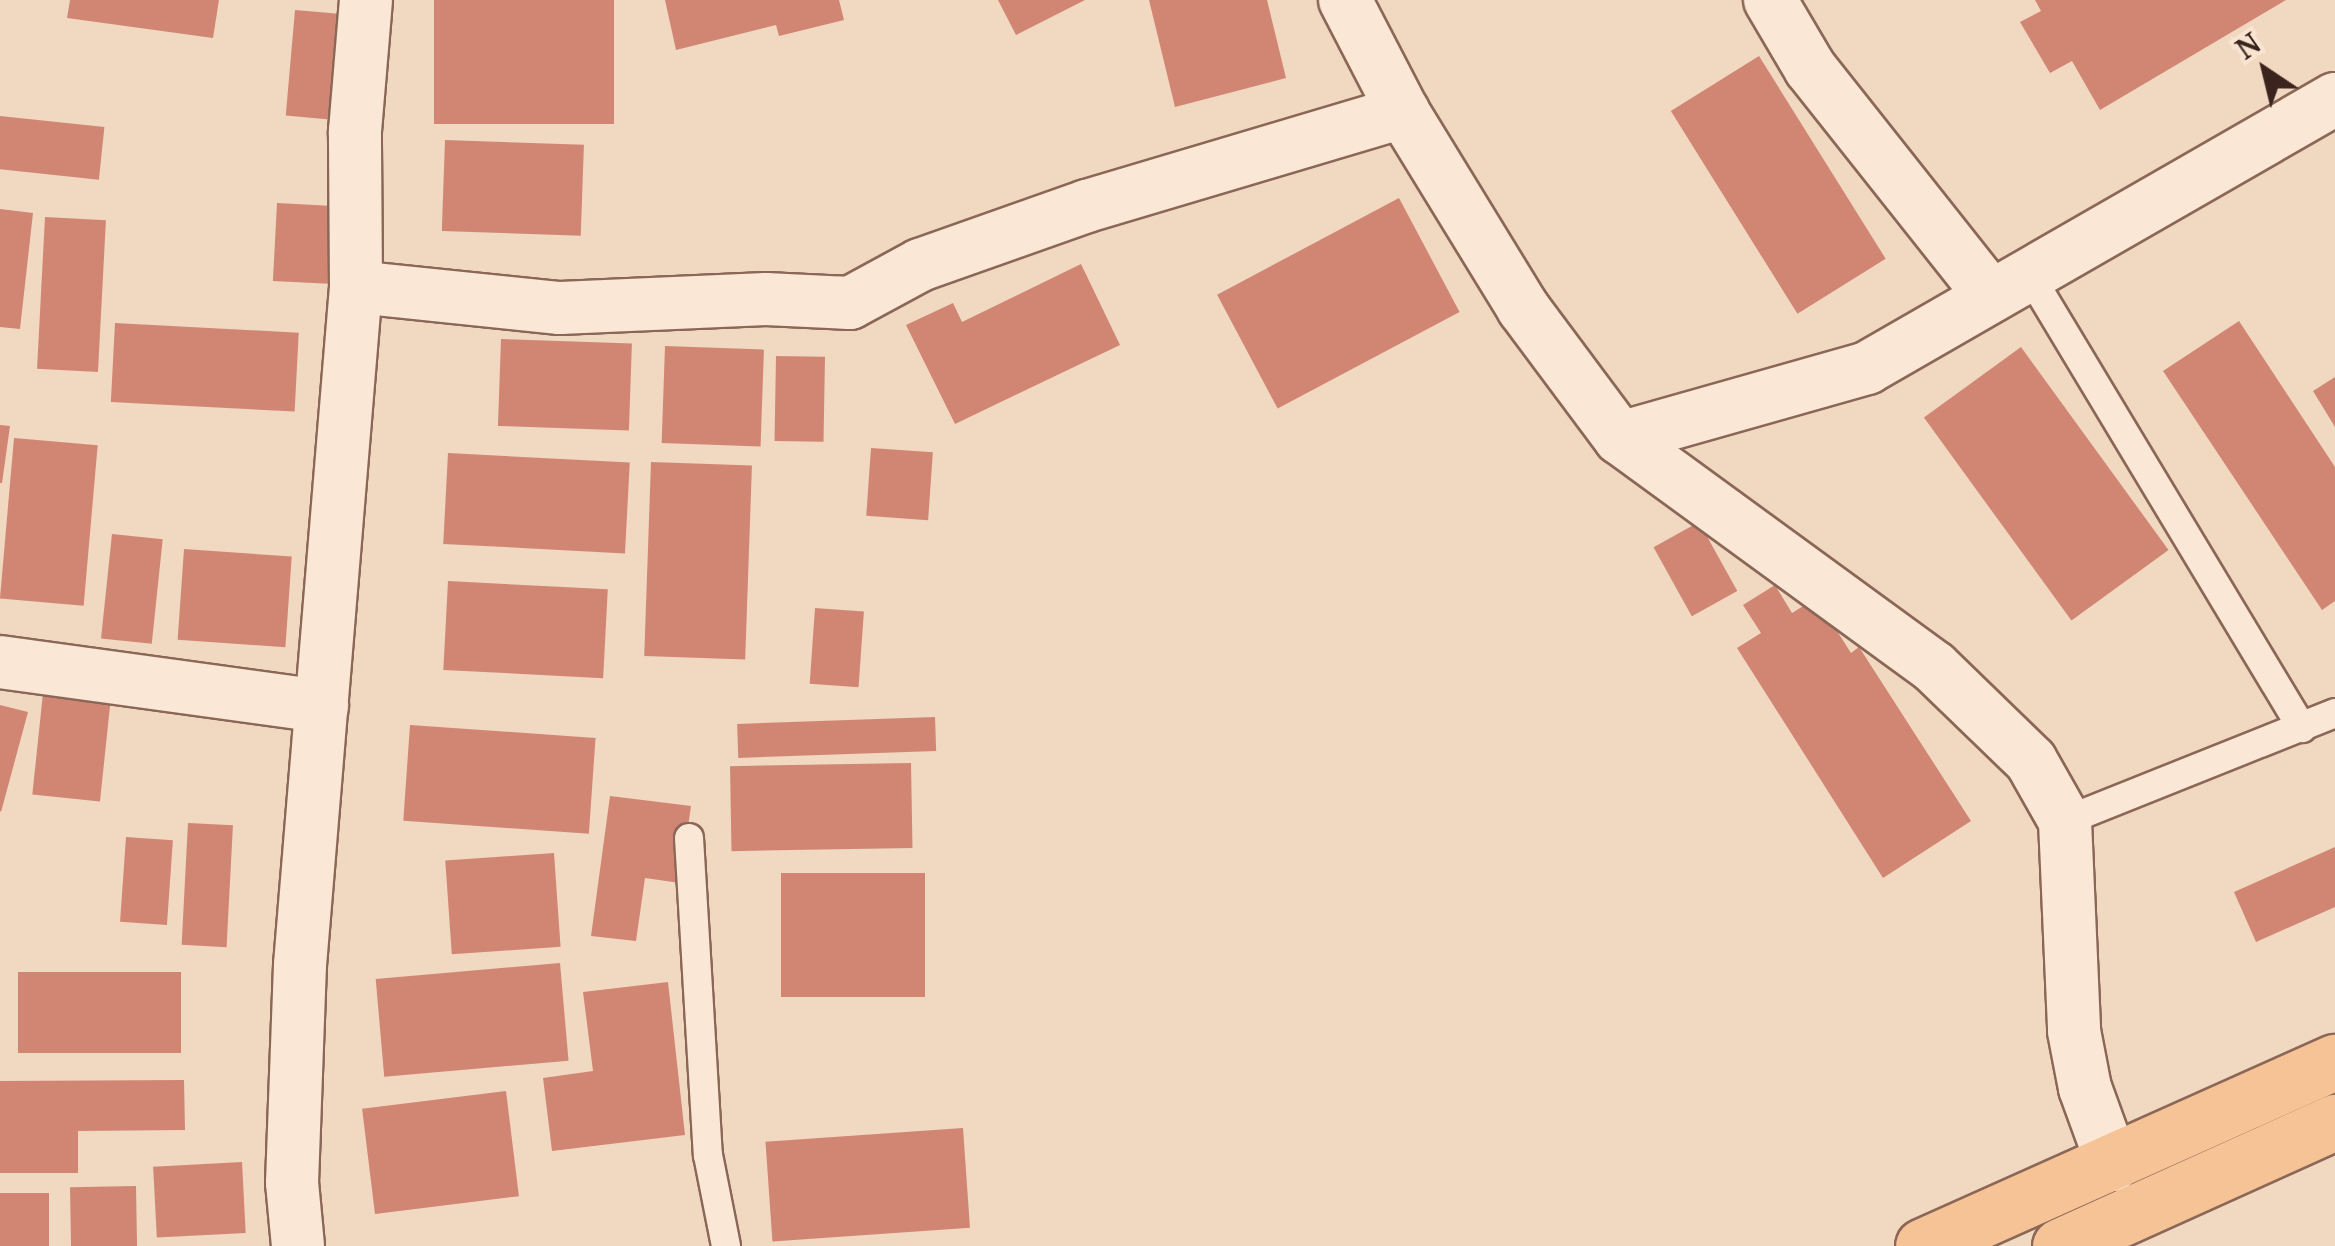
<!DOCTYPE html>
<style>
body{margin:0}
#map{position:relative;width:2335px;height:1246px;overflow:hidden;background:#f1d8c1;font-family:"Noto Serif",serif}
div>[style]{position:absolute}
.building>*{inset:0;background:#d18674;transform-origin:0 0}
.roads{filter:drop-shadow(2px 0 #8b6757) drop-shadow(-2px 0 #8b6757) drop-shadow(0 2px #8b6757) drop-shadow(0 -2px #8b6757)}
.lane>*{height:28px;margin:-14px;padding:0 14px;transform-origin:14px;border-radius:14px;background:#fbe7d5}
.street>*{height:52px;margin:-26px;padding:0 26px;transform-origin:26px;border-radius:26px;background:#fbe7d5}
.primary>*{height:55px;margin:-27.5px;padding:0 27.5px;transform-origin:27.5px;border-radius:27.5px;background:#f6c396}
span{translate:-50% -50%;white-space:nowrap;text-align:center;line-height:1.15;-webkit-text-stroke:10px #f8e4d1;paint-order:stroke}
.north{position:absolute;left:2215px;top:20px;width:100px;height:100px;-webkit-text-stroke:8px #f8e4d1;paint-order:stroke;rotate:325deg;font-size:28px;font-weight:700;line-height:40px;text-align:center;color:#3a241d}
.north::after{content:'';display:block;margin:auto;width:35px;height:45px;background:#3a241d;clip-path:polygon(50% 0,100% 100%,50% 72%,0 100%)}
</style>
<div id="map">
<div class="building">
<div style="clip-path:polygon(70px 0,219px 0,213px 38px,67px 18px)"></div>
<div style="left:434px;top:0;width:180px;height:124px"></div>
<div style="clip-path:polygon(665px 0,839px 0,844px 20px,779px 36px,776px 25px,676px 50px)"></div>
<div style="clip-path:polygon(998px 0,1085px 0,1016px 35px)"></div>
<div style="clip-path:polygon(1149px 0,1267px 0,1286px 78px,1175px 107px)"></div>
<div style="clip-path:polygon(2035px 0,2286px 0,2100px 110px,2072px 61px,2050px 73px,2020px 22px,2041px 11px)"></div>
<div style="left:295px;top:10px;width:58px;height:106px;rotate:5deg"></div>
<div style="left:1759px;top:56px;width:239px;height:104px;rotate:58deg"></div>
<div style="left:0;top:116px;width:105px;height:53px;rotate:6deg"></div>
<div style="left:445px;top:140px;width:139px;height:91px;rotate:2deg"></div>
<div style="left:1399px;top:198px;width:129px;height:206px;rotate:62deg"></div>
<div style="left:277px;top:203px;width:61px;height:78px;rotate:3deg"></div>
<div style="clip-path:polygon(0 209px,33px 213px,20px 329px,0 327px)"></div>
<div style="left:45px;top:217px;width:61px;height:152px;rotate:3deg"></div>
<div style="clip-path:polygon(1081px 264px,1120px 345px,955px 424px,906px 325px,953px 303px,962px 322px)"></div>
<div style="clip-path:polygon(2239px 321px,2335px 467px,2335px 601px,2322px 610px,2163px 371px)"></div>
<div style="left:115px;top:323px;width:184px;height:79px;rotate:3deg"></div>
<div style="left:501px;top:339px;width:131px;height:87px;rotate:2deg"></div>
<div style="left:665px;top:346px;width:99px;height:97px;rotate:2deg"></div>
<div style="left:2021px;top:347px;width:251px;height:120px;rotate:54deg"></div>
<div style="left:776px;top:356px;width:49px;height:85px;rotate:1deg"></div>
<div style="clip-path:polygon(2335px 377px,2335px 427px,2313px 391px)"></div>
<div style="clip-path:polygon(0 425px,10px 426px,2px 483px,0 483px)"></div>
<div style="left:14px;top:438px;width:84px;height:161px;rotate:5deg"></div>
<div style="left:871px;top:448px;width:62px;height:68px;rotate:4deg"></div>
<div style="left:448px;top:453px;width:182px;height:91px;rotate:3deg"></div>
<div style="left:651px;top:462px;width:101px;height:194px;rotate:2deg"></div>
<div style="left:1699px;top:522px;width:79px;height:52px;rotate:61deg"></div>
<div style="left:112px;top:534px;width:51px;height:105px;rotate:6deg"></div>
<div style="left:184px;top:549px;width:108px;height:91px;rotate:4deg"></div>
<div style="left:448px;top:581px;width:160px;height:89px;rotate:3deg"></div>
<div style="clip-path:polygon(1775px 585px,1792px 613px,1816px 598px,1851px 653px,1859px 647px,1971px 821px,1883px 878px,1737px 648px,1761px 633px,1743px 605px)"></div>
<div style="left:815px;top:608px;width:49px;height:76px;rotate:4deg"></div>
<div style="left:43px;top:693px;width:68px;height:102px;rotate:6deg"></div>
<div style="clip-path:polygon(0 705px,28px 712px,1px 812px,0 811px)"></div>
<div style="left:935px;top:717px;width:34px;height:198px;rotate:88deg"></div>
<div style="left:410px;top:725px;width:186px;height:96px;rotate:4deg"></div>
<div style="left:911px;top:763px;width:85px;height:181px;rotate:89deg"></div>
<div style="clip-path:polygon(610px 796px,691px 806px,680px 883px,645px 878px,636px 941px,591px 936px)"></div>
<div style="left:188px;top:823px;width:45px;height:122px;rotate:3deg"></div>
<div style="left:126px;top:837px;width:47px;height:85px;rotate:4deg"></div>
<div style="clip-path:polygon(2335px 847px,2335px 907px,2256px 942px,2234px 892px)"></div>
<div style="left:554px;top:853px;width:94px;height:109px;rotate:86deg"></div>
<div style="left:925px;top:873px;width:124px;height:144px;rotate:90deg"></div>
<div style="left:560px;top:963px;width:98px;height:185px;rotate:85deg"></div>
<div style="left:181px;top:972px;width:81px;height:163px;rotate:90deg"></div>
<div style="clip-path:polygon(668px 982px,685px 1135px,552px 1151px,543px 1078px,593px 1071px,583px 992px)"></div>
<div style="clip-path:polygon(184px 1080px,185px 1130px,78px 1131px,78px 1173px,0 1173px,0 1081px)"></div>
<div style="left:506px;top:1091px;width:106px;height:145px;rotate:83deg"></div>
<div style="left:963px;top:1128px;width:100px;height:198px;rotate:86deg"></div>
<div style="left:242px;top:1162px;width:71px;height:89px;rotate:87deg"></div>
<div style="left:136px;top:1186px;width:60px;height:66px;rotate:89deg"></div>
<div style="left:0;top:1193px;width:49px;height:53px"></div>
</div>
<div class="roads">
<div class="lane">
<div style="left:2029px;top:274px;width:530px;rotate:58.98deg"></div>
<div style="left:2065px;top:821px;width:291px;rotate:-21.8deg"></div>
<div style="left:689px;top:838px;width:318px;rotate:86.6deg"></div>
<div style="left:708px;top:1155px;width:93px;rotate:78.8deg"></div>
</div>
<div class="street">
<div style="left:1345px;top:0;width:126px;rotate:62.6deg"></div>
<div style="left:1403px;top:112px;width:230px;rotate:58.5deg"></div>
<div style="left:1523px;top:308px;width:162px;rotate:53.3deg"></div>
<div style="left:1620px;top:438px;width:389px;rotate:36.1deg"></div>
<div style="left:1934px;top:667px;width:135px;rotate:44.1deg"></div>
<div style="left:2031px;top:761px;width:69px;rotate:60.5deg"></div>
<div style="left:2065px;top:821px;width:210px;rotate:87.5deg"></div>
<div style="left:2074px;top:1031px;width:58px;rotate:79.1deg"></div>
<div style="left:2085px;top:1088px;width:82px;rotate:70deg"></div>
<div style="left:1770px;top:0;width:79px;rotate:59.5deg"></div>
<div style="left:1810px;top:68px;width:291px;rotate:51.6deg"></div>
<div style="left:356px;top:287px;width:205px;rotate:5.9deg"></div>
<div style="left:560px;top:308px;width:206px;rotate:-2.5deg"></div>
<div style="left:766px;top:299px;width:84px;rotate:2.7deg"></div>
<div style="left:850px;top:303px;width:80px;rotate:-28.5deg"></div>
<div style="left:920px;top:265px;width:177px;rotate:-19.5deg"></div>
<div style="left:1087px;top:206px;width:330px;rotate:-16.6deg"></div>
<div style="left:1620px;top:438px;width:257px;rotate:-15.8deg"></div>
<div style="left:1867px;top:368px;width:540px;rotate:-29.89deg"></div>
<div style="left:0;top:662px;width:325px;rotate:7.8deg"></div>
<div style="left:298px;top:1246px;width:63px;rotate:-95.4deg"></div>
<div style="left:292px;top:1183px;width:218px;rotate:-87.9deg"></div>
<div style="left:300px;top:965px;width:680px;rotate:-85.28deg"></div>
<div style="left:356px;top:287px;width:156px;rotate:-90.4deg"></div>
<div style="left:355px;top:131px;width:131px;rotate:-85.2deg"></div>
</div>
<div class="primary">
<div style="left:1923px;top:1246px;width:451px;rotate:-24.1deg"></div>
<div style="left:2060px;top:1246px;width:302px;rotate:-24.3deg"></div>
</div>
</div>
<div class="north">N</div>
</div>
